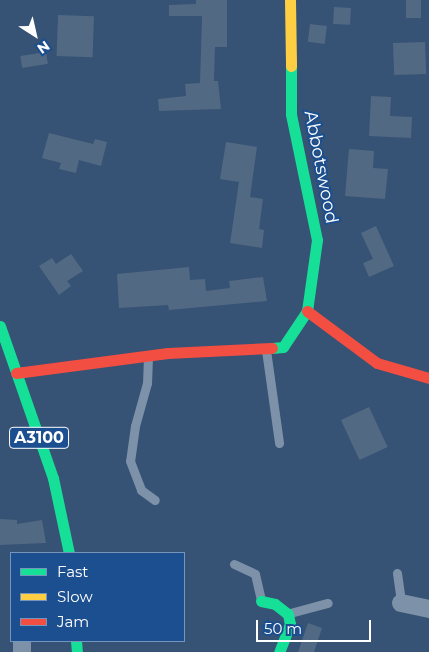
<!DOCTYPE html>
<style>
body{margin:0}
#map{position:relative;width:429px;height:652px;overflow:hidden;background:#365274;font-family:Montserrat,sans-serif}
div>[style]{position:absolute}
.building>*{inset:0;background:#526984;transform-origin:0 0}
.lane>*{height:9px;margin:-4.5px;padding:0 4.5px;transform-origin:4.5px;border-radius:4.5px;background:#7d92a8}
.street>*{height:18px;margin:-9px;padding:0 9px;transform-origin:9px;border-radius:9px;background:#7d92a8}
.fast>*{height:11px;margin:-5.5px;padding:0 5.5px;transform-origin:5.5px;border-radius:5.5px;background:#16e098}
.slow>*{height:11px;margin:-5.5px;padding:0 5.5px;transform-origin:5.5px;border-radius:5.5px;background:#ffcf43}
.jam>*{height:11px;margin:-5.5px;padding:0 5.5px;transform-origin:5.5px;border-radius:5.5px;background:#f24e42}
span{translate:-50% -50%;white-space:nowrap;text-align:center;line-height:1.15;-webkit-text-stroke:4px #1b4f8f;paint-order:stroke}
.shield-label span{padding:1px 4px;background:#1b4f8f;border:1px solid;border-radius:4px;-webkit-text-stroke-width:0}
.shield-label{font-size:16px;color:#fff;font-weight:700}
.street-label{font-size:18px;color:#fff}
.legend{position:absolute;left:10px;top:552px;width:175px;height:90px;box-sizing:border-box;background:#1b4f8f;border:1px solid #7695bc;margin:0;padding:6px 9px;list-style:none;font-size:15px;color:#fff}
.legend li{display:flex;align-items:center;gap:10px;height:25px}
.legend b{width:25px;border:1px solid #7695bc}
.north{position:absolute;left:10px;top:10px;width:50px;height:50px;-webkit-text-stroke:4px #1b4f8f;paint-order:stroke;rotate:145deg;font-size:14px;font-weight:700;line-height:20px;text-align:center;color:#fff}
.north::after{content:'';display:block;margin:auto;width:18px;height:22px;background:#fff;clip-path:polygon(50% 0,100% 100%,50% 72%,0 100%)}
.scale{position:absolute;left:256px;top:620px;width:115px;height:22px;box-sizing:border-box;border:2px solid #fff;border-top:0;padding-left:6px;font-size:15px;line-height:18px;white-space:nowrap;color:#fff;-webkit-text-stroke:4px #1b4f8f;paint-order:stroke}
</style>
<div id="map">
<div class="building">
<div style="clip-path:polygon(196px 0,227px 0,227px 47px,215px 47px,214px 81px,218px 81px,221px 109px,159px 111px,158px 99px,186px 96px,185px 84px,200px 83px,202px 16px,169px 16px,169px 5px,196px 4px)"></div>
<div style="left:406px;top:0;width:15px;height:18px"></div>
<div style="left:334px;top:7px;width:17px;height:17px;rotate:3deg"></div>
<div style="left:58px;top:15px;width:36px;height:41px;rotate:2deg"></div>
<div style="left:310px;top:24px;width:17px;height:18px;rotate:7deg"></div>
<div style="left:425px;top:42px;width:32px;height:32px;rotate:88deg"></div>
<div style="left:46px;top:52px;width:12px;height:26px;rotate:81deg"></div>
<div style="clip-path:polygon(371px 96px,391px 97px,390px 116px,412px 117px,411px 138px,369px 136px)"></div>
<div style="clip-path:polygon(49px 133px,93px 144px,95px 139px,107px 142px,101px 166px,79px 160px,76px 173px,59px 169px,61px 163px,42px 158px)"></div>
<div style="clip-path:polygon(226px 142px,257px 147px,250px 197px,263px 199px,259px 229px,264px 230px,262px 248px,230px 243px,239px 182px,220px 179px)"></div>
<div style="clip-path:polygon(349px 149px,374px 151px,373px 168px,388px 169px,385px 199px,345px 196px)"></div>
<div style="clip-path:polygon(376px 226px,394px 266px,369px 277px,363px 263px,373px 259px,361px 233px)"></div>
<div style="clip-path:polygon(71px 254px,83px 271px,67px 281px,71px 286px,59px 295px,39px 266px,52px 258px,56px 264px)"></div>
<div style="clip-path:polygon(189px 267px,190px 280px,205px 279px,206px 291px,230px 288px,229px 281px,263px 277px,267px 301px,169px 310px,168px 305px,119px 308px,117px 274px)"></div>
<div style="left:369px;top:407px;width:44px;height:31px;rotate:65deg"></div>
<div style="clip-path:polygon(0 519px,17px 520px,17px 524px,42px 520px,46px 543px,0 545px)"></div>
<div style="clip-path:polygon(308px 623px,322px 628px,314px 652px,298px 652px)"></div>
</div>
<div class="lane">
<div style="left:266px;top:350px;width:94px;rotate:82deg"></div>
<div style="left:148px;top:356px;width:27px;rotate:92deg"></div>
<div style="left:147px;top:383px;width:45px;rotate:105.6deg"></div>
<div style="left:135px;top:426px;width:35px;rotate:98deg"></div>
<div style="left:130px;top:461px;width:31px;rotate:69deg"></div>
<div style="left:141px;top:490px;width:17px;rotate:36deg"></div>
<div style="left:234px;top:564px;width:23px;rotate:25deg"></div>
<div style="left:255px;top:574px;width:26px;rotate:77deg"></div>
<div style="left:397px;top:573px;width:30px;rotate:82deg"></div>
<div style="left:290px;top:613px;width:39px;rotate:-15deg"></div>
</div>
<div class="street">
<div style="left:401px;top:603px;width:29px;rotate:12deg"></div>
<div style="left:22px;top:652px;width:11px;rotate:-90deg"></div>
</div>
<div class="fast">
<div style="left:0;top:326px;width:161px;rotate:70.8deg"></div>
<div style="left:53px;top:478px;width:77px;rotate:78deg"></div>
<div style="left:272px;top:348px;width:11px;rotate:-5deg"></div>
<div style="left:283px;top:347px;width:43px;rotate:-56.3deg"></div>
<div style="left:307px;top:311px;width:72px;rotate:-82deg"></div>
<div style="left:317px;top:240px;width:129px;rotate:-101.7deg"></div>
<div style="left:291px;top:114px;width:48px;rotate:-90deg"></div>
<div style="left:261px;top:601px;width:14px;rotate:12deg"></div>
<div style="left:275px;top:604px;width:16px;rotate:38deg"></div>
<div style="left:288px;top:614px;width:10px;rotate:79deg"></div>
<div style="left:290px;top:624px;width:30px;rotate:111deg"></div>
<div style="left:76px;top:641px;width:11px;rotate:85deg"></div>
</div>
<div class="slow">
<div style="left:290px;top:0;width:66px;rotate:89.1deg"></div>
</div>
<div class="jam">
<div style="left:307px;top:311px;width:87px;rotate:36.6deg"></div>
<div style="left:377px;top:363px;width:54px;rotate:16.1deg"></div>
<div style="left:16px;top:373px;width:153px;rotate:-7.5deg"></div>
<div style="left:168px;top:353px;width:104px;rotate:-2.8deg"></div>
</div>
<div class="shield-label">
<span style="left:39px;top:438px">A3100</span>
</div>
<div class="street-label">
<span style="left:321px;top:167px;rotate:79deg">Abbotswood</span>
</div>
<ul class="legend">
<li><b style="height:6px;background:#16e098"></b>Fast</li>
<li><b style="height:6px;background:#ffcf43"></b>Slow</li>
<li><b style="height:6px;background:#f24e42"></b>Jam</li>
</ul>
<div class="north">N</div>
<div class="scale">50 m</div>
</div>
